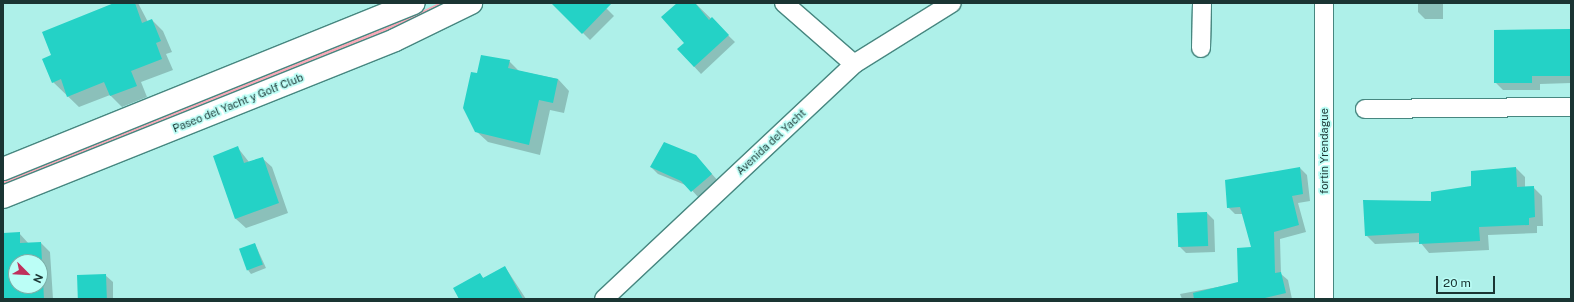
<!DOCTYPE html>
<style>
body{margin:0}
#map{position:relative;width:1574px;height:302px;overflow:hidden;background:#aef0e9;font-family:"Public Sans",sans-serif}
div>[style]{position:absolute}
.green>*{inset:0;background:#f8aab8}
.shadow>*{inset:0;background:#0003}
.building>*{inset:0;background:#24d2c6;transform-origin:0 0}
.roads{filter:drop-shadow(1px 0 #478780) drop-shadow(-1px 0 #478780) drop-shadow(0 1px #478780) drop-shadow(0 -1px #478780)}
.minor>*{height:18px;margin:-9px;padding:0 9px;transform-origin:9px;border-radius:9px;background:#fff}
.secondary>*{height:22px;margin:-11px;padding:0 11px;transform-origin:11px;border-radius:11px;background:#fff}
span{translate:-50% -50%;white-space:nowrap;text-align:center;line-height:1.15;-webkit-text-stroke:3.5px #bbfef6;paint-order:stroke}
.street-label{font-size:11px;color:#1a3533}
.frame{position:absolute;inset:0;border:4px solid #1a3533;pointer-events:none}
.north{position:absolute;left:8px;top:254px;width:40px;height:40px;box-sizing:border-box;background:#bbfef6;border:1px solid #7baea8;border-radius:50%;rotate:114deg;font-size:11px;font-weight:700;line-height:16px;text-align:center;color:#1a3533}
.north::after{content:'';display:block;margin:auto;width:14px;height:18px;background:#bf305c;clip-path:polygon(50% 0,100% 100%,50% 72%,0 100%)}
.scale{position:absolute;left:1436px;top:276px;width:59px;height:18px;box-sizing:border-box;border:2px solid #1a3533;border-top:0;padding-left:5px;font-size:12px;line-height:14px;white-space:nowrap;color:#1a3533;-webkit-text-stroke:3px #bbfef6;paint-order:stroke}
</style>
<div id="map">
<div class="green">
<div style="clip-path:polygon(439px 3px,451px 3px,401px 27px,3px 185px,3px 179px,399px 22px)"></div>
</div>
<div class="shadow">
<div style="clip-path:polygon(116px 3px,138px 3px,148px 22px,152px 20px,163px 31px,172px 52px,166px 54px,173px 70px,141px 82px,147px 97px,122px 107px,110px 95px,79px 107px,53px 82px,53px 56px)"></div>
<div style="clip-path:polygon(561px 3px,601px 3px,614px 16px,590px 40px,557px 7px)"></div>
<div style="clip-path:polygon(679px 3px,695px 3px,735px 42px,701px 74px,678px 49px,685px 43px)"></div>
<div style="clip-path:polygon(1418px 3px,1443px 3px,1443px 19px,1425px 19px,1418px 12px)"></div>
<div style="clip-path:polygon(1495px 31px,1571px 31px,1571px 83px,1540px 84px,1540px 90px,1503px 90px,1495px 82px)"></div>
<div style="clip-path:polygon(509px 61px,519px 71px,558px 79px,569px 91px,564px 113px,550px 110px,540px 155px,488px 142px,476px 131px,478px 75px)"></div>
<div style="clip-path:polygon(238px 148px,249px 162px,262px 158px,272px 167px,288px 213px,246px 228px,236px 219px)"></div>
<div style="clip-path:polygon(703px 164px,719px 182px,699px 198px,688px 186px,658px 174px,651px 167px)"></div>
<div style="clip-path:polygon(1300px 168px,1307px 175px,1310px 201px,1298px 203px,1306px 232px,1280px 239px,1281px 274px,1288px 280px,1292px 299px,1182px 299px,1180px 294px,1239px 283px,1252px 248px,1243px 214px,1235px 214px,1228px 207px)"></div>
<div style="clip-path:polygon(1516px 168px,1525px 177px,1525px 188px,1533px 187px,1542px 196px,1543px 226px,1537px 226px,1537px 233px,1488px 235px,1489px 250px,1429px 253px,1420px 242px,1375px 244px,1366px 235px)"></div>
<div style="clip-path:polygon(1207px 213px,1214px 220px,1215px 252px,1186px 253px,1179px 246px)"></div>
<div style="clip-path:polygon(evenodd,19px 233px,29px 244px,41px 243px,50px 252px,53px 299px,3px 299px,3px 234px,19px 233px,16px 262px,40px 262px,40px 286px,16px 286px,16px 262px)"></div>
<div style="clip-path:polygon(255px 244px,266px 268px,251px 274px,248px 270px)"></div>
<div style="clip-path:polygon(505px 267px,526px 299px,460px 299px,480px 274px,484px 279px)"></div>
<div style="clip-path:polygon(105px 275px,113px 282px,113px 299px,79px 299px)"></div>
</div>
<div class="building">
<div style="clip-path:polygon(114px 3px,135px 3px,142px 23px,152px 19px,161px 41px,156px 43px,162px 59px,131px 71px,137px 86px,110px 96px,104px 82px,67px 97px,61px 79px,52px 83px,42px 59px,51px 55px,42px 32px)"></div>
<div style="clip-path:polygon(551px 3px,612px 3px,582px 34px)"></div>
<div style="clip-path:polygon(677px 3px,695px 3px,709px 20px,712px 17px,729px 35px,694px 67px,677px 49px,684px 43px,661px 17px)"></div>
<div style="clip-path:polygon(1571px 29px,1570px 76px,1532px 76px,1532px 83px,1494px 83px,1494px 30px)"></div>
<div style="clip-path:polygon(481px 55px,510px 60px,508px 68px,558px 79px,553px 103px,539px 100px,529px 145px,475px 132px,463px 108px,471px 72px,477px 73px)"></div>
<div style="clip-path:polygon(664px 142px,696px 155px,712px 174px,691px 192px,681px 181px,650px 167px)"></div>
<div style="clip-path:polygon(238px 146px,244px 163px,263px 157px,279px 203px,235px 219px,213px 156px)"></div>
<div style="clip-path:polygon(1300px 167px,1303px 194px,1292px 196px,1299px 225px,1274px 232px,1275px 273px,1281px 272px,1286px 293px,1261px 299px,1194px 299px,1193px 293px,1238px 282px,1237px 248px,1251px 247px,1240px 207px,1227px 208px,1225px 180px)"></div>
<div style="clip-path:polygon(1516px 167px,1517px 187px,1534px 186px,1535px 217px,1529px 218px,1529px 225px,1479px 227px,1480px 241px,1419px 244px,1419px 233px,1365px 236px,1363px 200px,1431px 201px,1431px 192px,1471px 186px,1471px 171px)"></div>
<div style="left:1207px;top:212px;width:34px;height:30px;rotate:88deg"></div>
<div style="clip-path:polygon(evenodd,20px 232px,20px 243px,41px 242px,44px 299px,3px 299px,3px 233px,20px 232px,16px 262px,40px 262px,40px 286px,16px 286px,16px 262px)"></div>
<div style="left:255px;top:243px;width:23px;height:17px;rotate:70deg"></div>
<div style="clip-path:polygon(505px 266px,523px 299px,459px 299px,453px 288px,480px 273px,483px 278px)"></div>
<div style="left:106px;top:274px;width:25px;height:29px;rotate:88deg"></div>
</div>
<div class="roads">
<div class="minor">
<div style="left:784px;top:3px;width:93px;rotate:41.1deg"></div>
<div style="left:1324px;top:3px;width:296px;rotate:90deg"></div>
<div style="left:1201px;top:48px;width:45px;rotate:-88.7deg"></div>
<div style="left:1365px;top:109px;width:206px;rotate:-0.6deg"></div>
<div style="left:604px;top:299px;width:343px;rotate:-43.2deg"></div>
<div style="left:854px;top:64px;width:115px;rotate:-31.9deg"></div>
</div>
<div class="secondary">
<div style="left:3px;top:169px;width:443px;rotate:-22deg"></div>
<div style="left:3px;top:197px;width:422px;rotate:-21.8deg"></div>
<div style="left:395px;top:40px;width:85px;rotate:-26deg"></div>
</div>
</div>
<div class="street-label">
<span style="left:238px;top:103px;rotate:-22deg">Paseo del Yacht y Golf Club</span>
<span style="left:771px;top:142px;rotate:-43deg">Avenida del Yacht</span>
<span style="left:1324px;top:151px;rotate:-90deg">fortin Yrendague</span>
</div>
<div class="frame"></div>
<div class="north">N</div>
<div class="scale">20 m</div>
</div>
